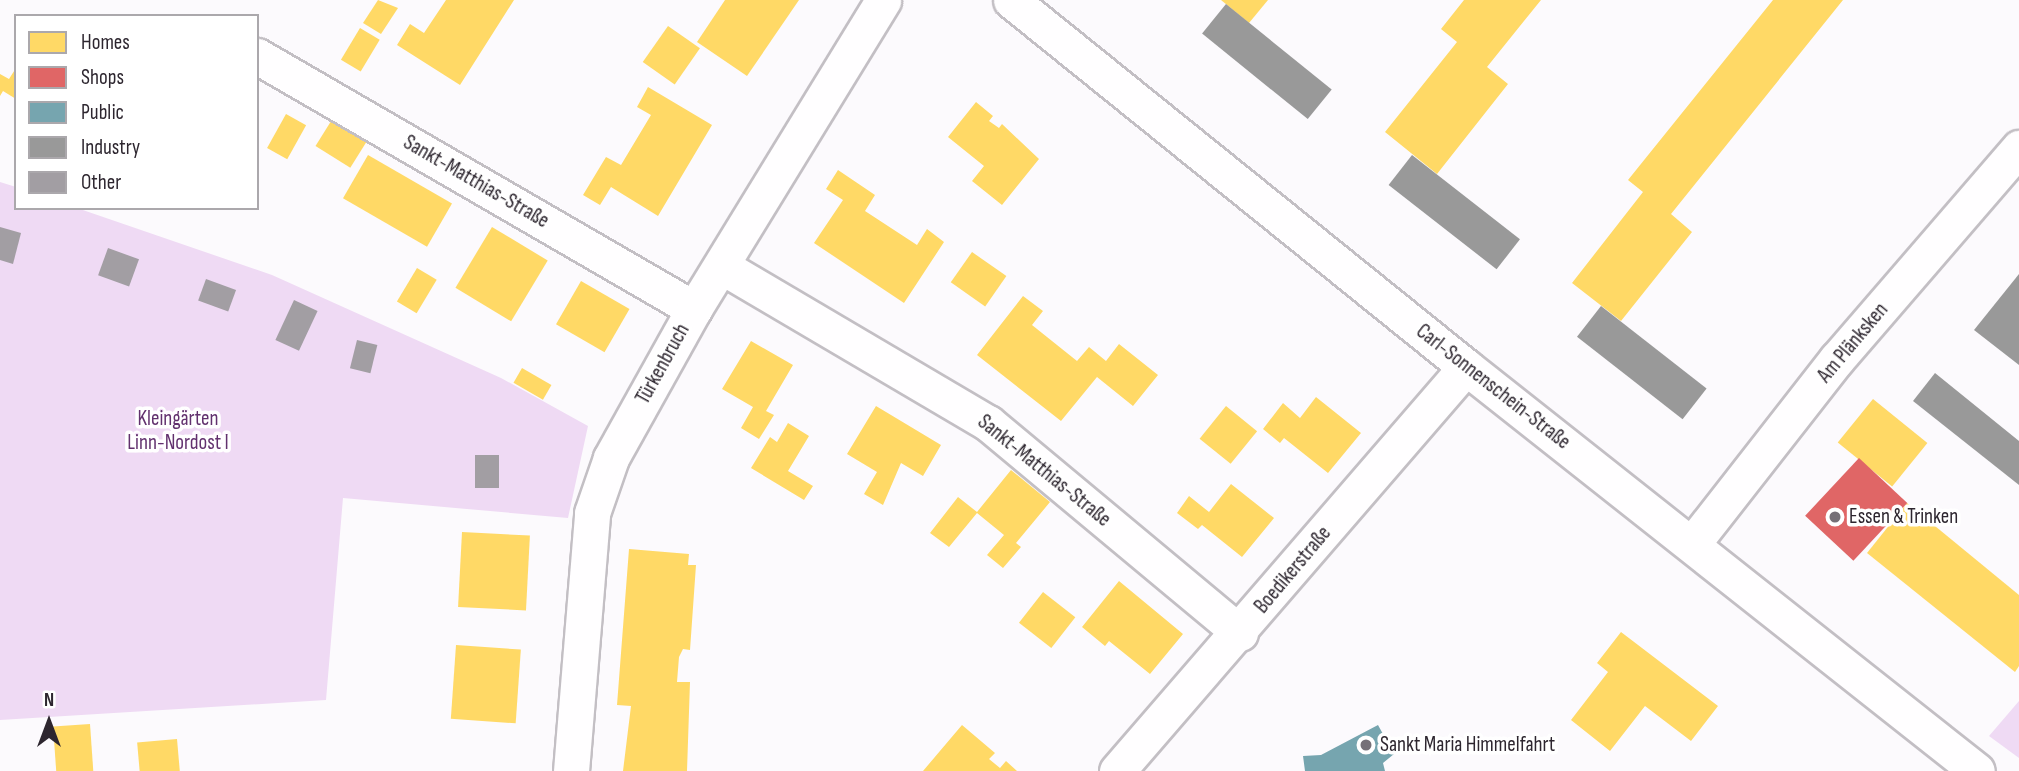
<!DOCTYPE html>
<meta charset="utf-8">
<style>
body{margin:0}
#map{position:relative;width:2019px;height:771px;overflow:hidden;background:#fcfafd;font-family:"Sofia Sans Condensed",sans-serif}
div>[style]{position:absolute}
.green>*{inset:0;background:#efdaf4}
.homes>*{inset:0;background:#ffd966;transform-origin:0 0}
.shops>*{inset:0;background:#e06666;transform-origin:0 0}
.public>*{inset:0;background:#76a5af}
.industry>*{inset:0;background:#999;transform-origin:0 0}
.building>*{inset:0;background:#a29ea3;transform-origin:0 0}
.roads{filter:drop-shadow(2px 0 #c3bfc4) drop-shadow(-2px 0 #c3bfc4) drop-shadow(0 2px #c3bfc4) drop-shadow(0 -2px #c3bfc4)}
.street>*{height:35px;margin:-17.5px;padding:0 17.5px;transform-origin:17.5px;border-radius:17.5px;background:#fffeff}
.dots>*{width:19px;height:19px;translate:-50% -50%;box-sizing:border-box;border:4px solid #fff;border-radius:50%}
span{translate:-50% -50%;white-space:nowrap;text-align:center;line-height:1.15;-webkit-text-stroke:7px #fff;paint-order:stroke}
.street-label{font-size:21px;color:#2d262f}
.park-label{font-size:21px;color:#62316e}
.poi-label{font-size:21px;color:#2d262f}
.left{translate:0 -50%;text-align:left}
.legend{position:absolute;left:14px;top:14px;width:245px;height:196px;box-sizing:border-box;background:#fff;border:2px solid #aba8ac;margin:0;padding:9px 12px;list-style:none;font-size:21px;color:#2d262f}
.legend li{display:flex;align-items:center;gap:14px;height:35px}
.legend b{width:35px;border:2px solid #aba8ac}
.north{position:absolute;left:14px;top:687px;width:70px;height:70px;-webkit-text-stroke:5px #fff;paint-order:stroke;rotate:0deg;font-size:19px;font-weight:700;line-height:28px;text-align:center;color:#2d262f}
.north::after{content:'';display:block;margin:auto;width:24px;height:32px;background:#2d262f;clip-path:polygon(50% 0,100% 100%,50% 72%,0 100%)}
</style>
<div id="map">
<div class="green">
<div style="clip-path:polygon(0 182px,16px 187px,16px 208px,77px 208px,272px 275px,501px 378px,588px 426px,568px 518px,343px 498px,326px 700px,0 720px)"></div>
<div style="clip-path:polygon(2019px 701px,2019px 758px,1989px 736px)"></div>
</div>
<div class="homes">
<div style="clip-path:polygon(378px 0,398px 8px,381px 34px,363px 23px)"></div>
<div style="clip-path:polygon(446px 0,514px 0,460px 85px,397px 45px,410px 24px,424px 33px)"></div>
<div style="clip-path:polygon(725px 0,799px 0,747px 76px,697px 42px)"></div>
<div style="clip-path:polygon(1221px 0,1268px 0,1249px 23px)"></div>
<div style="clip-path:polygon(1464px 0,1541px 0,1487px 67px,1508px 84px,1437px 174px,1385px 132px,1457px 42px,1441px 29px)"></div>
<div style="clip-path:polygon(1773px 0,1843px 0,1671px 214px,1692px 232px,1621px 321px,1572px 283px,1643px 192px,1628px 180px)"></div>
<div style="left:668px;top:26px;width:39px;height:44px;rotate:35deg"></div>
<div style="left:360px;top:28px;width:23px;height:37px;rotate:31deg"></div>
<div style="clip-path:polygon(16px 68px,16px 99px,3px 91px,0 96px,0 74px,9px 79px)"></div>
<div style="clip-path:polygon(648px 87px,712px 125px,658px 216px,611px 187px,600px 205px,583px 195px,606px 157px,621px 165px,651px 115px,637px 107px)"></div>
<div style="clip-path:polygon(976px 102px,993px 116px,989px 121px,999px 128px,1002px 124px,1039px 159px,1002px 205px,972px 181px,984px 166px,948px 137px)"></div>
<div style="left:286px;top:114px;width:23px;height:39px;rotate:29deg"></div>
<div style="left:333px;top:118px;width:41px;height:33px;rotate:32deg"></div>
<div style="left:368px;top:155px;width:97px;height:50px;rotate:30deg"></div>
<div style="clip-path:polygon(838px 170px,875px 195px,865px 211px,917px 245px,927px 229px,944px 242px,904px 303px,814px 243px,843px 200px,826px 189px)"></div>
<div style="left:492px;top:227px;width:65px;height:71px;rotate:31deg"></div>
<div style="left:972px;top:252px;width:42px;height:37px;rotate:35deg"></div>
<div style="left:417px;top:268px;width:23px;height:39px;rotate:31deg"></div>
<div style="left:581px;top:281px;width:56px;height:50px;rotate:30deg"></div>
<div style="clip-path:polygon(1023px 296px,1043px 311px,1032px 325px,1077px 361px,1089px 347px,1106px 361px,1119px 344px,1158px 375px,1133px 406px,1097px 377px,1061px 421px,977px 355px)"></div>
<div style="clip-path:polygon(751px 341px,793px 365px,766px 411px,774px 415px,759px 439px,741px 428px,753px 407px,722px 389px)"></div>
<div style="left:522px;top:368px;width:34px;height:17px;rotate:30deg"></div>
<div style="clip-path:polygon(1316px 397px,1361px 433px,1328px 473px,1284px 438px,1280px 443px,1263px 429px,1283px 403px,1300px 418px)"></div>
<div style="left:1873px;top:399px;width:70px;height:56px;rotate:39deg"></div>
<div style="clip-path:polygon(876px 406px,941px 445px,923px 476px,901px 463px,883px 505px,864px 494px,877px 472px,847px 454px)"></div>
<div style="left:1226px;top:406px;width:40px;height:42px;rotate:39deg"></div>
<div style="clip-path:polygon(788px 423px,809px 436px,788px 471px,813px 486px,804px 500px,751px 468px,770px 437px,777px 442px)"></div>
<div style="clip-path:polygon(1011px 470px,1050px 502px,1016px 543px,1021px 547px,1003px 568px,987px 555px,1004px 535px,977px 513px,949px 547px,930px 533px,958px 497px,977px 512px)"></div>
<div style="clip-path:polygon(1231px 484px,1274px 518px,1242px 557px,1202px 525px,1198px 529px,1177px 513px,1189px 496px,1209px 512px)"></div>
<div style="clip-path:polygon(1907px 503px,2019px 595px,2019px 666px,2015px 672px,1867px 553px)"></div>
<div style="left:462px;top:532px;width:68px;height:75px;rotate:3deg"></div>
<div style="clip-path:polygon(629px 549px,689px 554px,688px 565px,696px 565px,690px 650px,683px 649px,679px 657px,677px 682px,690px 682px,687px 771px,623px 771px,631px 706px,617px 705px)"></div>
<div style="clip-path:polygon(1119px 581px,1183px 634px,1150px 674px,1109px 641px,1105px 646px,1082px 627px)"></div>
<div style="left:1043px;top:592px;width:41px;height:39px;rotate:38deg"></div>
<div style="clip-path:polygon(1621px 632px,1718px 706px,1691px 741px,1645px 706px,1610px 751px,1571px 720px,1608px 672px,1597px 663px)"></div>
<div style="left:456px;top:645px;width:65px;height:74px;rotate:4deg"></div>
<div style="left:90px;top:724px;width:47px;height:37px;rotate:86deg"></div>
<div style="clip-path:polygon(962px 725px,995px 753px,989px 759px,1000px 768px,1006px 761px,1017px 771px,923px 771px)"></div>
<div style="left:177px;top:739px;width:32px;height:40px;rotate:85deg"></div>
</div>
<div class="shops">
<div style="left:1859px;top:458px;width:66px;height:79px;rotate:43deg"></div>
</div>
<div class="public">
<div style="clip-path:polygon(1378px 725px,1394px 754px,1383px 763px,1385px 771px,1305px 771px,1303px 756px,1321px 755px)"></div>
</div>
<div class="industry">
<div style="left:1226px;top:4px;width:136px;height:38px;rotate:39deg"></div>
<div style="left:1412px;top:155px;width:137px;height:38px;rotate:38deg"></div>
<div style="clip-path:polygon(2019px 274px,2019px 365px,1974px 330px)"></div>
<div style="left:1601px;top:306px;width:134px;height:39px;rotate:38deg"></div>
<div style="clip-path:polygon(1935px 373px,2019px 441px,2019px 485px,1913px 401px)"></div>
</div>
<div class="building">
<div style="clip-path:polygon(0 227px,21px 233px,13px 264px,0 260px)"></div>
<div style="left:108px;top:248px;width:33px;height:29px;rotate:20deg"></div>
<div style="left:206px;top:279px;width:32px;height:23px;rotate:20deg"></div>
<div style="left:294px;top:300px;width:26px;height:44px;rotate:25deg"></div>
<div style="left:357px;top:340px;width:21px;height:29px;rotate:14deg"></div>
<div style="left:475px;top:455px;width:24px;height:33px"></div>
</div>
<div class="roads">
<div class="street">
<div style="left:1011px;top:0;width:585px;rotate:38.89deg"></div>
<div style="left:1466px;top:367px;width:651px;rotate:38.33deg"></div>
<div style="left:257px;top:56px;width:505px;rotate:30.07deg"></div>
<div style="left:723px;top:267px;width:308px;rotate:30.5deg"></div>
<div style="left:988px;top:423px;width:328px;rotate:39.8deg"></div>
<div style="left:1693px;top:543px;width:234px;rotate:-52deg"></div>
<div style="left:1837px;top:359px;width:279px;rotate:-49.2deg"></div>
<div style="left:571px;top:771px;width:259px;rotate:-85.3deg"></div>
<div style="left:592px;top:513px;width:58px;rotate:-70.9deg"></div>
<div style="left:611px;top:458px;width:171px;rotate:-60.9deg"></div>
<div style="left:694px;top:309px;width:362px;rotate:-58.5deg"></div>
<div style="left:1117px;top:771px;width:534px;rotate:-49.18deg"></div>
</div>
</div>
<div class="dots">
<div style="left:1835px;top:517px;background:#757077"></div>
<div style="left:1366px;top:745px;background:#757077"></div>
</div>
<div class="street-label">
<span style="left:476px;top:182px;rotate:30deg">Sankt-Matthias-Straße</span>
<span style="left:1853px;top:343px;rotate:-50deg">Am Plänksken</span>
<span style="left:663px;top:364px;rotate:-61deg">Türkenbruch</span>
<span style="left:1493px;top:387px;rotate:38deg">Carl-Sonnenschein-Straße</span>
<span style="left:1044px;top:471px;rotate:39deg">Sankt-Matthias-Straße</span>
<span style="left:1293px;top:570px;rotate:-50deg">Boedikerstraße</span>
</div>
<div class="park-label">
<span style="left:178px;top:431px">Kleingärten<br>Linn-Nordost I</span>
</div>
<div class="poi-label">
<span class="left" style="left:1849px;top:517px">Essen &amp; Trinken</span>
<span class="left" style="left:1380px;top:745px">Sankt Maria Himmelfahrt</span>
</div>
<ul class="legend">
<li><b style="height:19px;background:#ffd966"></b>Homes</li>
<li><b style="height:19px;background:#e06666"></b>Shops</li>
<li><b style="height:19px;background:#76a5af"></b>Public</li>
<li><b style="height:19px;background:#999"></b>Industry</li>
<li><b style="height:19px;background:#a29ea3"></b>Other</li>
</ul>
<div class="north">N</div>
</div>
